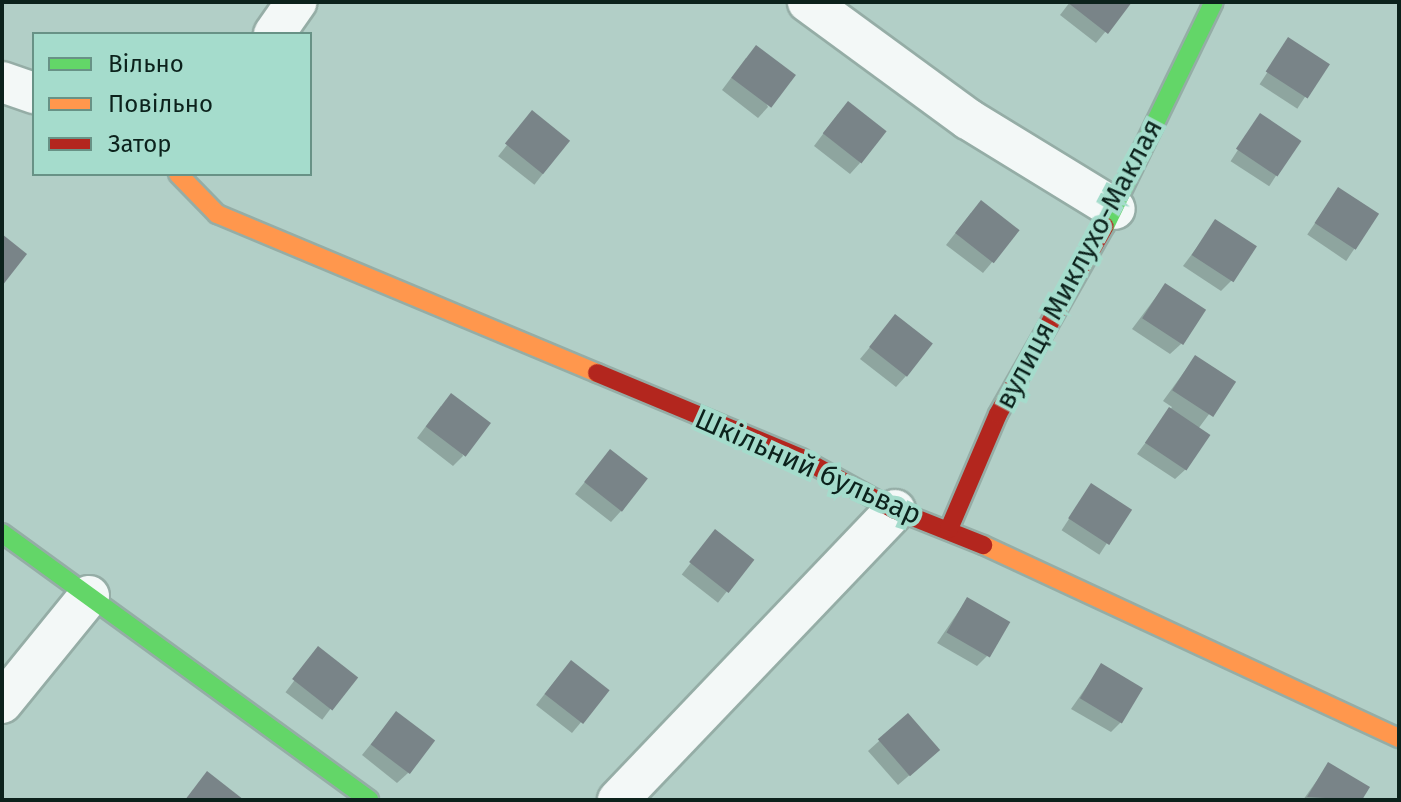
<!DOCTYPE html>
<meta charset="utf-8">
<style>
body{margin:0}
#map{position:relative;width:1401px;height:802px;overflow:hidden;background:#b2cfc7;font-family:"Fira Sans",sans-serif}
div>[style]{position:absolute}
.shadow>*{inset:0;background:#0003;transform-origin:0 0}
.building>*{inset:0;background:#798488;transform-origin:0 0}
.roads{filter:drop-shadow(2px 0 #95ada6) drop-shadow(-2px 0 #95ada6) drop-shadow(0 2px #95ada6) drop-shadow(0 -2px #95ada6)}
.street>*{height:40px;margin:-20px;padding:0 20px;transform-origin:20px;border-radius:20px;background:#f3f8f7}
.fast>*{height:18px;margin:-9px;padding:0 9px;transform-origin:9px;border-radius:9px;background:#63d668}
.slow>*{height:18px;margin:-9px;padding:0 9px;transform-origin:9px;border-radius:9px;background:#ff974d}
.jam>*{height:18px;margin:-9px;padding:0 9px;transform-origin:9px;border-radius:9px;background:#b3261e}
span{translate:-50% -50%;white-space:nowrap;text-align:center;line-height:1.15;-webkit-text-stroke:8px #a5dccc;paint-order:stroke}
.street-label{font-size:28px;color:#0c221c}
.frame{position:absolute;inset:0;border:4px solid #0c221c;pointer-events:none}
.legend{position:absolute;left:32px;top:32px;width:280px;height:144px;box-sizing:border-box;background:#a5dccc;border:2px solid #689286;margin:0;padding:10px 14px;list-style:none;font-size:24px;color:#0c221c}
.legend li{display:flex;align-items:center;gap:16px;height:40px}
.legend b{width:40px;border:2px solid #689286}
</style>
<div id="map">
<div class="shadow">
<div style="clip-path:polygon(1070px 2px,1130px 2px,1096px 43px,1060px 15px)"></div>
<div style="left:1289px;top:39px;width:45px;height:54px;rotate:33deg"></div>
<div style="clip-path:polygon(746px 58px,768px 107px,758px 118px,722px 90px)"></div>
<div style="left:532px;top:113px;width:46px;height:55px;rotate:38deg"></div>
<div style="clip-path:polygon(838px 114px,860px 163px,850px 174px,814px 146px)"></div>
<div style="left:1260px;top:116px;width:46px;height:54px;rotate:33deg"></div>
<div style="left:1338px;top:189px;width:47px;height:55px;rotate:34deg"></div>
<div style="clip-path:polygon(971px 213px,1018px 231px,983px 273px,946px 245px)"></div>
<div style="clip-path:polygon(1216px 222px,1232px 280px,1221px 291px,1183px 266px)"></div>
<div style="clip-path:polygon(1165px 285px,1181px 344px,1170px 354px,1132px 329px)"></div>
<div style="clip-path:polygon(895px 317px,906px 376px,896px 387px,860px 359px)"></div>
<div style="clip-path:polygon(1195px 357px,1233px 382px,1198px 429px,1186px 469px,1175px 479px,1137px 454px,1172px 407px,1163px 401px)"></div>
<div style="clip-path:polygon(441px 406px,463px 456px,453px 466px,417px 438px)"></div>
<div style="clip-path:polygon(610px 451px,621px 511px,611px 522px,575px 494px)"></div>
<div style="left:1091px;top:485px;width:45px;height:54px;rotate:33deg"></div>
<div style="left:715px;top:532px;width:46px;height:54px;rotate:38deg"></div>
<div style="clip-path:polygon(967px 599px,987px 656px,977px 666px,937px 643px)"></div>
<div style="left:318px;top:649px;width:46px;height:54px;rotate:37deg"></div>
<div style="clip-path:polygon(1101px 666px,1121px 722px,1111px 732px,1071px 709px)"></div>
<div style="clip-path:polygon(561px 673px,607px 691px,572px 733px,536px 705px)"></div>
<div style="clip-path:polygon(396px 713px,408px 773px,397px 783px,362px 755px)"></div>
<div style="clip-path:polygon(908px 715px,927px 760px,898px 785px,868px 751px)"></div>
<div style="clip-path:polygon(1328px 765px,1367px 788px,1360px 800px,1303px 800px)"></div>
</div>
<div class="building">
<div style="clip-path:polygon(1067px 2px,1132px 2px,1108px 34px)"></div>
<div style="left:1288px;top:37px;width:50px;height:41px;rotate:33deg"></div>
<div style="left:756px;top:45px;width:50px;height:41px;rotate:37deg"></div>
<div style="left:848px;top:101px;width:49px;height:41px;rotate:38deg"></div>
<div style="left:532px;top:110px;width:49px;height:43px;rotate:39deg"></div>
<div style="left:1260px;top:113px;width:50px;height:43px;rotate:34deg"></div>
<div style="left:1338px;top:187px;width:49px;height:43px;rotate:33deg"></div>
<div style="left:981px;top:200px;width:49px;height:42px;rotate:38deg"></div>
<div style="left:1215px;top:219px;width:50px;height:43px;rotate:33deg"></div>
<div style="clip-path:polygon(2px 234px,27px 254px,2px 286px)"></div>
<div style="left:1165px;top:283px;width:49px;height:42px;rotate:33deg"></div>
<div style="left:895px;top:314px;width:48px;height:42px;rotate:38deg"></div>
<div style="left:1195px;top:355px;width:49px;height:42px;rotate:33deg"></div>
<div style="left:451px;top:393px;width:50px;height:42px;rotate:37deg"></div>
<div style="left:1169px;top:407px;width:50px;height:43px;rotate:34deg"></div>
<div style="left:610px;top:449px;width:48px;height:42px;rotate:38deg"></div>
<div style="left:1091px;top:483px;width:49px;height:42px;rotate:33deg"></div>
<div style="left:715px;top:529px;width:50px;height:42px;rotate:38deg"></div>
<div style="left:967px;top:597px;width:50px;height:41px;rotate:30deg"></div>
<div style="left:318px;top:646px;width:51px;height:42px;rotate:38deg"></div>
<div style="left:571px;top:660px;width:49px;height:43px;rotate:38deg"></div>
<div style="left:1101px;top:663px;width:49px;height:41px;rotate:31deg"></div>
<div style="left:396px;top:711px;width:49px;height:42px;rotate:37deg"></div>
<div style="left:908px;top:713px;width:49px;height:40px;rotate:49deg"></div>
<div style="clip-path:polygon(1328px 762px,1370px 787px,1362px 800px,1307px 797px)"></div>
<div style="clip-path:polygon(207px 771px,244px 800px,185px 800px)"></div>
</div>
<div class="roads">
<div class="street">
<div style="left:808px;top:2px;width:198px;rotate:36.2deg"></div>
<div style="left:968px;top:119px;width:172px;rotate:31.5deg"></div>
<div style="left:274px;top:34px;width:39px;rotate:-55deg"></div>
<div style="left:2px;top:82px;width:34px;rotate:19deg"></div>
<div style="left:2px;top:703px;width:138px;rotate:-50.9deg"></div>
<div style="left:618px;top:800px;width:401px;rotate:-46.3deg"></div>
</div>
<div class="fast">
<div style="left:1105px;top:226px;width:249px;rotate:-64.1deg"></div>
<div style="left:2px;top:533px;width:454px;rotate:36deg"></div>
</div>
<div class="slow">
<div style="left:178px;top:174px;width:56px;rotate:45.7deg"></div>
<div style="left:217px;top:214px;width:412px;rotate:22.7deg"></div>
<div style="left:983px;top:545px;width:459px;rotate:24.9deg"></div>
</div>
<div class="jam">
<div style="left:597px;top:373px;width:221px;rotate:22.6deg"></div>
<div style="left:801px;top:458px;width:107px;rotate:29deg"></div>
<div style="left:895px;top:510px;width:95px;rotate:21.7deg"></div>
<div style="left:949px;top:529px;width:125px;rotate:-66.9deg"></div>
<div style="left:998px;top:414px;width:216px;rotate:-60.4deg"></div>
</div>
</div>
<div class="street-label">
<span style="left:1079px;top:264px;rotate:-62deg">вулиця Миклухо-Маклая</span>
<span style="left:808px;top:467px;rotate:24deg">Шкільний бульвар</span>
</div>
<div class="frame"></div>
<ul class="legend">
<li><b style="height:10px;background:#63d668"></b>Вільно</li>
<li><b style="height:10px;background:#ff974d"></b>Повільно</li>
<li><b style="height:10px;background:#b3261e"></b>Затор</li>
</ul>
</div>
